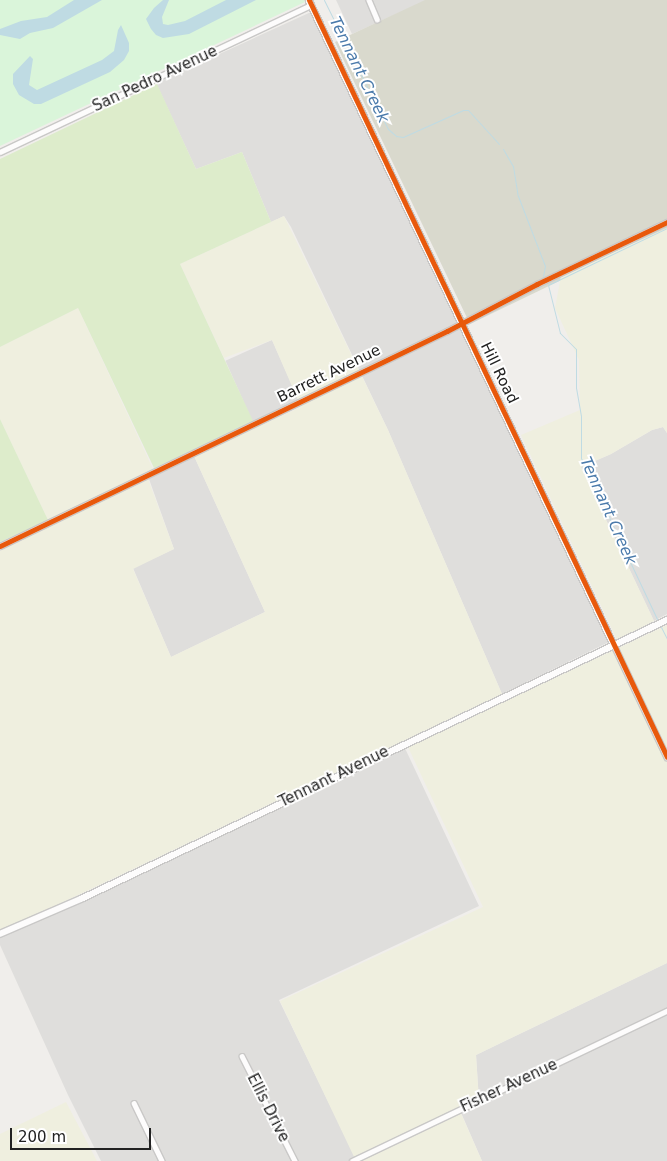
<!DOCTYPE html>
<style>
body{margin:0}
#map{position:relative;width:667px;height:1161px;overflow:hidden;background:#f0eeeb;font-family:"DejaVu Sans",sans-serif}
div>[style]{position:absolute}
.residential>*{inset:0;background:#dfdedc;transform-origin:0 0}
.construction>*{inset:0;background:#d9d9cd}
.farmland>*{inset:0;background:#efefdf}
.grass>*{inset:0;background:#ddeccb}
.park>*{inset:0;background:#daf5da}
.water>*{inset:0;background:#bfdbe3}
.stream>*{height:1px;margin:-0.5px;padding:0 0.5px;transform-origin:0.5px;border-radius:0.5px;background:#bfdbe3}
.roads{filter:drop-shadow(1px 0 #c9c8c7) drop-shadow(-1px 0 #c9c8c7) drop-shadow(0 1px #c9c8c7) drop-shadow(0 -1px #c9c8c7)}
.minor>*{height:4.5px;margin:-2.25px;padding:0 2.25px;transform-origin:2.25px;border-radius:2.25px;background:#fdfcfc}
.tertiary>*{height:5.5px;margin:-2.75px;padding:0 2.75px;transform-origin:2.75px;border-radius:2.75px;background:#fdfcfc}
.cycleway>*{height:5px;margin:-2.5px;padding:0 2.5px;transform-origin:2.5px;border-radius:2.5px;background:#e8590c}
span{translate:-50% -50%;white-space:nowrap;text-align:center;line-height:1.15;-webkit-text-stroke:4px #fff;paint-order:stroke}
.street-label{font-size:15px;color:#222}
.water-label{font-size:16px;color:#4a7aab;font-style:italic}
.scale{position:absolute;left:10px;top:1128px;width:141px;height:22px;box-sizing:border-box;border:2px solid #222;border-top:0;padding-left:6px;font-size:15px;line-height:18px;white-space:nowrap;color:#222;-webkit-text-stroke:4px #fff;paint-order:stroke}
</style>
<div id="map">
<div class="residential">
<div style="clip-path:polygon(336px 0,427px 0,352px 34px)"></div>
<div style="clip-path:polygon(311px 12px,609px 642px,502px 694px,388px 430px,291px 227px,284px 216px,271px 222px,242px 152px,196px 169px,156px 83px)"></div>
<div style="left:272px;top:340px;width:67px;height:51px;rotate:66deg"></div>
<div style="clip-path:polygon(663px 427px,667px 433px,667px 614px,654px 621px,581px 467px,611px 454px,652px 430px)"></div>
<div style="clip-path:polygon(194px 456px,265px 612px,171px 657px,133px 568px,174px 549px,149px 479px)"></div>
<div style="clip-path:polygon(403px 744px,479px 906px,279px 1000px,357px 1161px,101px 1161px,68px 1095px,0 945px,0 934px)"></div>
<div style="clip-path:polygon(667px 963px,667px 1161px,482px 1161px,459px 1108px,479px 1101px,476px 1055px)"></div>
</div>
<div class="construction">
<div style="clip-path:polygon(425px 0,667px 0,667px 229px,470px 324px,335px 42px)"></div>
</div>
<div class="farmland">
<div style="clip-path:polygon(284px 216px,388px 430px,502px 694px,0 932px,0 551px,148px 479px,174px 549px,133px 569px,171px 657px,265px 612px,194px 456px,301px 407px,272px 340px,224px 358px,180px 264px)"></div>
<div style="clip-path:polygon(667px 228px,667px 433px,663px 427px,652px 430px,611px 454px,581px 467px,654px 621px,617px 640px,521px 435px,580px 410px,579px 360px,555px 308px,561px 276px)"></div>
<div style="clip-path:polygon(78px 308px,153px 469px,48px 520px,0 419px,0 347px)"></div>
<div style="clip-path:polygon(667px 625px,667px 963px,476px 1055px,479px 1101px,459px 1109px,482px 1161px,356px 1161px,280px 1001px,483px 907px,408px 747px)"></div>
<div style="clip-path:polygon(66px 1102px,97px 1161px,0 1161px,0 1134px)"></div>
</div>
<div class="grass">
<div style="clip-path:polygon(157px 84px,196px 169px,242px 152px,271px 222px,180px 264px,254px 423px,154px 468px,78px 308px,0 347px,0 159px)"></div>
<div style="clip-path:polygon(0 419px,48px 520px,0 542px)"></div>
</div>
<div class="park">
<div style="clip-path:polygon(0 0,304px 0,305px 2px,0 146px)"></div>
</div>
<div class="water">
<div style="clip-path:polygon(74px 0,102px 0,53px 28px,30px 33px,20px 39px,0 35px,0 29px,21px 21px,47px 17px)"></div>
<div style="clip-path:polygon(163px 0,169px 0,162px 17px,163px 24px,168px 25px,185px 21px,226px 0,256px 0,189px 34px,163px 38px,156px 35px,151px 29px,146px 19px,154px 8px)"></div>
<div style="clip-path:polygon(121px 25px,129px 43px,129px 51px,124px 60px,110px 72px,41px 104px,34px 104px,19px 95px,13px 84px,13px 74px,30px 56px,33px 59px,29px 85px,37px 90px,102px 60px,114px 51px,118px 30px)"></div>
</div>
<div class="stream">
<div style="left:324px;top:0;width:144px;rotate:63.6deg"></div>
<div style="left:388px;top:129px;width:11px;rotate:41deg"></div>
<div style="left:396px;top:136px;width:7px;rotate:8deg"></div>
<div style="left:403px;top:137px;width:66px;rotate:-24.2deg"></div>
<div style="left:463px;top:110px;width:5px"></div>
<div style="left:468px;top:110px;width:46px;rotate:47.6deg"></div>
<div style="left:503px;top:149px;width:20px;rotate:60deg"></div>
<div style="left:513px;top:166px;width:30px;rotate:81deg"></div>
<div style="left:518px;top:196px;width:75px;rotate:68.9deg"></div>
<div style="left:545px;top:266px;width:10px;rotate:101deg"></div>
<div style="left:658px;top:621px;width:180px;rotate:-115.3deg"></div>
<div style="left:581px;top:458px;width:42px;rotate:-90deg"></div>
<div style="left:581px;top:416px;width:28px;rotate:-100deg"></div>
<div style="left:576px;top:388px;width:39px;rotate:-90deg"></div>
<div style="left:576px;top:349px;width:23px;rotate:-135deg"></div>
<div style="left:560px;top:333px;width:49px;rotate:-104deg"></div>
<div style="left:548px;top:285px;width:132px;rotate:-25.6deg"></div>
<div style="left:661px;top:627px;width:13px;rotate:63deg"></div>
</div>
<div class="roads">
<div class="minor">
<div style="left:369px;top:0;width:21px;rotate:67deg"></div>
<div style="left:0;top:152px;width:344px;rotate:-25.3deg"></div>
<div style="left:0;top:546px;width:496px;rotate:-25.7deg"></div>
<div style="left:447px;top:331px;width:102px;rotate:-27.6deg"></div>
<div style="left:537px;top:284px;width:144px;rotate:-25.5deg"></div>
<div style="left:614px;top:645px;width:124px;rotate:64.7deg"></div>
<div style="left:242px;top:1056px;width:118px;rotate:63.2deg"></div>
<div style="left:134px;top:1103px;width:64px;rotate:64.2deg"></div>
<div style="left:352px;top:1161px;width:349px;rotate:-25.5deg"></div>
</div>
<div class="tertiary">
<div style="left:309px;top:0;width:713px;rotate:64.69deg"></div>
<div style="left:0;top:934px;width:88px;rotate:-23.4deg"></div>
<div style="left:81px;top:899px;width:649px;rotate:-25.46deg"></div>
</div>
</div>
<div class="cycleway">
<div style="left:309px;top:0;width:837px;rotate:64.69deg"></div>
<div style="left:0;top:546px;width:496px;rotate:-25.7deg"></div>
<div style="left:447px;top:331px;width:102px;rotate:-27.6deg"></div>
<div style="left:537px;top:284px;width:144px;rotate:-25.5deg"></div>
</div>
<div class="street-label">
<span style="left:155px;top:79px;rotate:-25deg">San Pedro Avenue</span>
<span style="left:499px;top:373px;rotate:64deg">Hill Road</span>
<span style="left:329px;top:374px;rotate:-26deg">Barrett Avenue</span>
<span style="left:334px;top:777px;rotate:-26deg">Tennant Avenue</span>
<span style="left:509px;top:1086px;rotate:-25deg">Fisher Avenue</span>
<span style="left:268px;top:1108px;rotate:63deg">Ellis Drive</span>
</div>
<div class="water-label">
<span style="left:359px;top:70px;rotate:64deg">Tennant Creek</span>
<span style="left:608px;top:511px;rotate:66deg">Tennant Creek</span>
</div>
<div class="scale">200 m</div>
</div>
